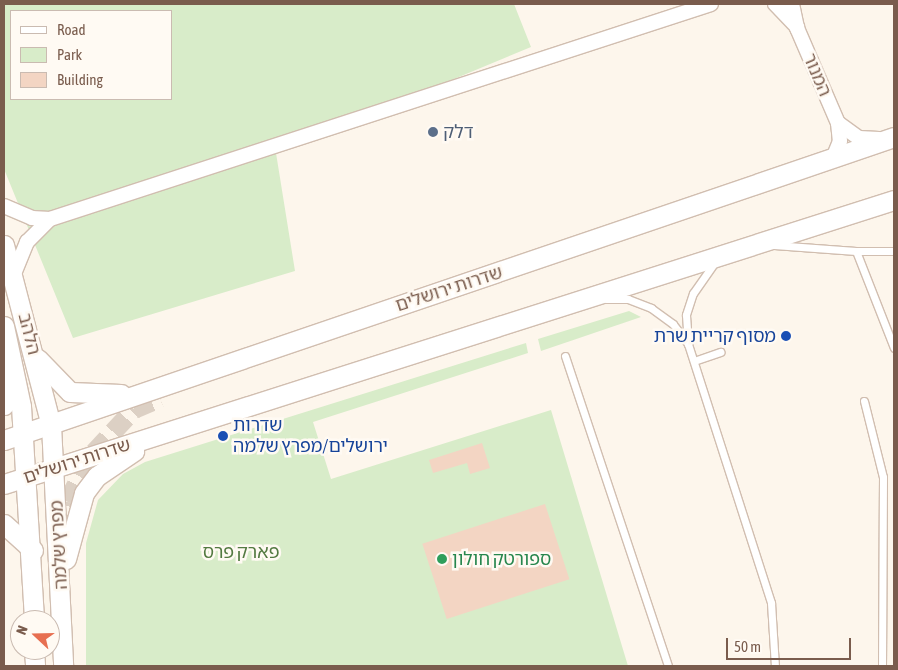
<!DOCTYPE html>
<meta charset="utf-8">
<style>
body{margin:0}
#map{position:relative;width:898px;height:670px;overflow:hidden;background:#fdf6ec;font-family:"Asap Condensed","Noto Sans Hebrew",sans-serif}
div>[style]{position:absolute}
.green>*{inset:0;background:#d8ecc9}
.building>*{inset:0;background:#f3d5c3;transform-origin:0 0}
.secondary-tunnel>*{height:19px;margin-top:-9.5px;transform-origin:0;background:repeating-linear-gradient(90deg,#dcd0c4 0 19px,transparent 0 28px)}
.roads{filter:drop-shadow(1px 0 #d1beb0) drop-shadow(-1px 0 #d1beb0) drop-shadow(0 1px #d1beb0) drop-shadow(0 -1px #d1beb0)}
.lane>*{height:7px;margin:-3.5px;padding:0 3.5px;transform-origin:3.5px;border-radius:3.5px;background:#fff}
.street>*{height:14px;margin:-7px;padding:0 7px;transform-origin:7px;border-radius:7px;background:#fff}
.secondary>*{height:19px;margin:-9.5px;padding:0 9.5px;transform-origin:9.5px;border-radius:9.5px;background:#fff}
.dots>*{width:14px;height:14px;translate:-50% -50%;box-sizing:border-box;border:2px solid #fffaf3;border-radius:50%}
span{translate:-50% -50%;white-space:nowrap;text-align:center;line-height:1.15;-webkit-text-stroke:5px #fffaf3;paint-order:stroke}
.street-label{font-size:18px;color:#7a5c4d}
.service-label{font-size:18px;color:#4e5e75}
.left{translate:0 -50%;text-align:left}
.transit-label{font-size:18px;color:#164399}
.right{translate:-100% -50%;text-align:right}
.park-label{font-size:18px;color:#537a41}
.leisure-label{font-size:18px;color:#27864d}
.frame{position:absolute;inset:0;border:5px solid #7a5c4d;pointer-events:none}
.legend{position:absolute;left:10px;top:10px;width:162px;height:90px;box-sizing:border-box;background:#fffaf3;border:1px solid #cabbb1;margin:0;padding:6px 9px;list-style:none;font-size:15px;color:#7a5c4d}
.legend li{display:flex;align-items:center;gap:10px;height:25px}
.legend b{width:25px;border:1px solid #cabbb1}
.north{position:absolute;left:10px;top:610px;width:50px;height:50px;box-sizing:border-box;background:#fffaf3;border:1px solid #cabbb1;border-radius:50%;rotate:291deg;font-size:14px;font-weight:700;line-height:20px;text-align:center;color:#7a5c4d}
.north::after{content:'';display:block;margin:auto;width:18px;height:22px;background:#e76f51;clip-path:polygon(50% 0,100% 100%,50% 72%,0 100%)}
.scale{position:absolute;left:726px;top:638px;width:125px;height:22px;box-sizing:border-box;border:2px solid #7a5c4d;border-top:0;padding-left:6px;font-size:15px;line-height:18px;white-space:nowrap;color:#7a5c4d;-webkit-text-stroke:4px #fffaf3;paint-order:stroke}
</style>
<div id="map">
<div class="green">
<div style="clip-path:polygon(evenodd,4px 4px,514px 4px,531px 47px,276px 153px,295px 271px,73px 338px,4px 169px,4px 4px,11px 11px,171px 11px,171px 99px,11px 99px,11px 11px)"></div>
<div style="clip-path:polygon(629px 311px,641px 317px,541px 351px,538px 339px)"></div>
<div style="clip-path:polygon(526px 343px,528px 353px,313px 422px,331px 479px,551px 410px,628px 666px,86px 666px,86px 543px,98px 500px,123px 474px,145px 462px)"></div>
</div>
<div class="building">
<div style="clip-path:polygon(482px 443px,490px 468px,470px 474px,467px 463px,433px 473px,429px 460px)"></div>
<div style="left:545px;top:504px;width:79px;height:129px;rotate:72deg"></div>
</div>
<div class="secondary-tunnel">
<div style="left:58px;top:532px;width:32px;rotate:-74deg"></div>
<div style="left:67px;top:501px;width:56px;rotate:-61.1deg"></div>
<div style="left:94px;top:452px;width:59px;rotate:-47.1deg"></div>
<div style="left:134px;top:409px;width:28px;rotate:-23deg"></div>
</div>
<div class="roads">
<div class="lane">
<div style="left:774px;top:245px;width:82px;rotate:4.2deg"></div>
<div style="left:856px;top:251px;width:104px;rotate:68.6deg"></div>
<div style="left:856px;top:251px;width:38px"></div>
<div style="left:715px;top:262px;width:38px;rotate:125deg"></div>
<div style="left:693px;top:293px;width:23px;rotate:108deg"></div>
<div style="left:686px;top:315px;width:29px;rotate:86deg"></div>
<div style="left:688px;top:344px;width:272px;rotate:72.2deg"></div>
<div style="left:771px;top:603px;width:63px;rotate:86.4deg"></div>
<div style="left:606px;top:299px;width:22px"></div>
<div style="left:628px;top:299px;width:25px;rotate:21deg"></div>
<div style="left:651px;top:308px;width:27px;rotate:36deg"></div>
<div style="left:673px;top:324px;width:25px;rotate:53deg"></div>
<div style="left:565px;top:356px;width:327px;rotate:71.6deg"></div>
<div style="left:694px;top:361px;width:28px;rotate:-19deg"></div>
<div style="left:864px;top:401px;width:78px;rotate:76deg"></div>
<div style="left:883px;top:477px;width:189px;rotate:90.3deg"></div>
</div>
<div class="street">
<div style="left:775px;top:4px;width:32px;rotate:46deg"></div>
<div style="left:792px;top:4px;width:25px;rotate:78deg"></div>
<div style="left:797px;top:28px;width:103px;rotate:66.7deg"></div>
<div style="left:838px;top:123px;width:18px;rotate:84deg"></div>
<div style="left:840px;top:141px;width:18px;rotate:112deg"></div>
<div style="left:838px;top:123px;width:26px;rotate:36deg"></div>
<div style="left:859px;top:138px;width:20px;rotate:3deg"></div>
<div style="left:4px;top:206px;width:30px;rotate:23deg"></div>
<div style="left:32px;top:218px;width:18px;rotate:3deg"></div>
<div style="left:50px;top:219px;width:695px;rotate:-18.02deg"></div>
<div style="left:14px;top:274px;width:35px;rotate:-68deg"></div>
<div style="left:27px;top:242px;width:33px;rotate:-45deg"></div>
</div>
<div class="secondary">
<div style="left:4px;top:245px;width:186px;rotate:75.4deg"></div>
<div style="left:51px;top:425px;width:241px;rotate:87.1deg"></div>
<div style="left:4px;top:326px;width:82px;rotate:78deg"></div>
<div style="left:21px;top:406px;width:214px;rotate:86.5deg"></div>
<div style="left:38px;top:359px;width:46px;rotate:45.9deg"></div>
<div style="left:70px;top:392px;width:51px;rotate:2.2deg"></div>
<div style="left:4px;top:405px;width:32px;rotate:-76deg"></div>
<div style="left:4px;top:440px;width:940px;rotate:-18.8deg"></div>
<div style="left:4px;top:484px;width:934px;rotate:-17.7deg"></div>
<div style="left:4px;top:524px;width:39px;rotate:42deg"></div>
<div style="left:66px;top:559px;width:68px;rotate:-74.7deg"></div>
<div style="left:84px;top:493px;width:21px;rotate:-53deg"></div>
<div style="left:97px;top:476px;width:45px;rotate:-34deg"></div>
<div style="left:34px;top:650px;width:16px;rotate:86deg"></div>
</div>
</div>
<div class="dots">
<div style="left:433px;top:132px;background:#5c6f8a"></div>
<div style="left:786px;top:336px;background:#1a4fb4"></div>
<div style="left:223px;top:436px;background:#1a4fb4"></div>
<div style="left:442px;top:559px;background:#2e9e5b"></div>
</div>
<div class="street-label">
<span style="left:817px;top:75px;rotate:67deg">המנור</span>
<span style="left:449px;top:289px;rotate:-18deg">שדרות ירושלים</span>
<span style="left:29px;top:334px;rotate:76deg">הלהב</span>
<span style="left:77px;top:461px;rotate:-18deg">שדרות ירושלים</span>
<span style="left:59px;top:545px;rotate:-93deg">מפרץ שלמה</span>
</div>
<div class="service-label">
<span class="left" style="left:443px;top:132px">דלק</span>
</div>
<div class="transit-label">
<span class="right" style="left:776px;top:336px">מסוף קריית שרת</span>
<span class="left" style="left:233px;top:436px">שדרות<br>ירושלים/מפרץ שלמה</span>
</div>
<div class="park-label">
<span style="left:241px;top:552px">פארק פרס</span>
</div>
<div class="leisure-label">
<span class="left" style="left:452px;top:559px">ספורטק חולון</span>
</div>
<div class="frame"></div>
<ul class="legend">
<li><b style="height:6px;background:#fff"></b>Road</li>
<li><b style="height:14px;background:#d8ecc9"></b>Park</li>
<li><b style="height:14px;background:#f3d5c3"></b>Building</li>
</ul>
<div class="north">N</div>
<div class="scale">50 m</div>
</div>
